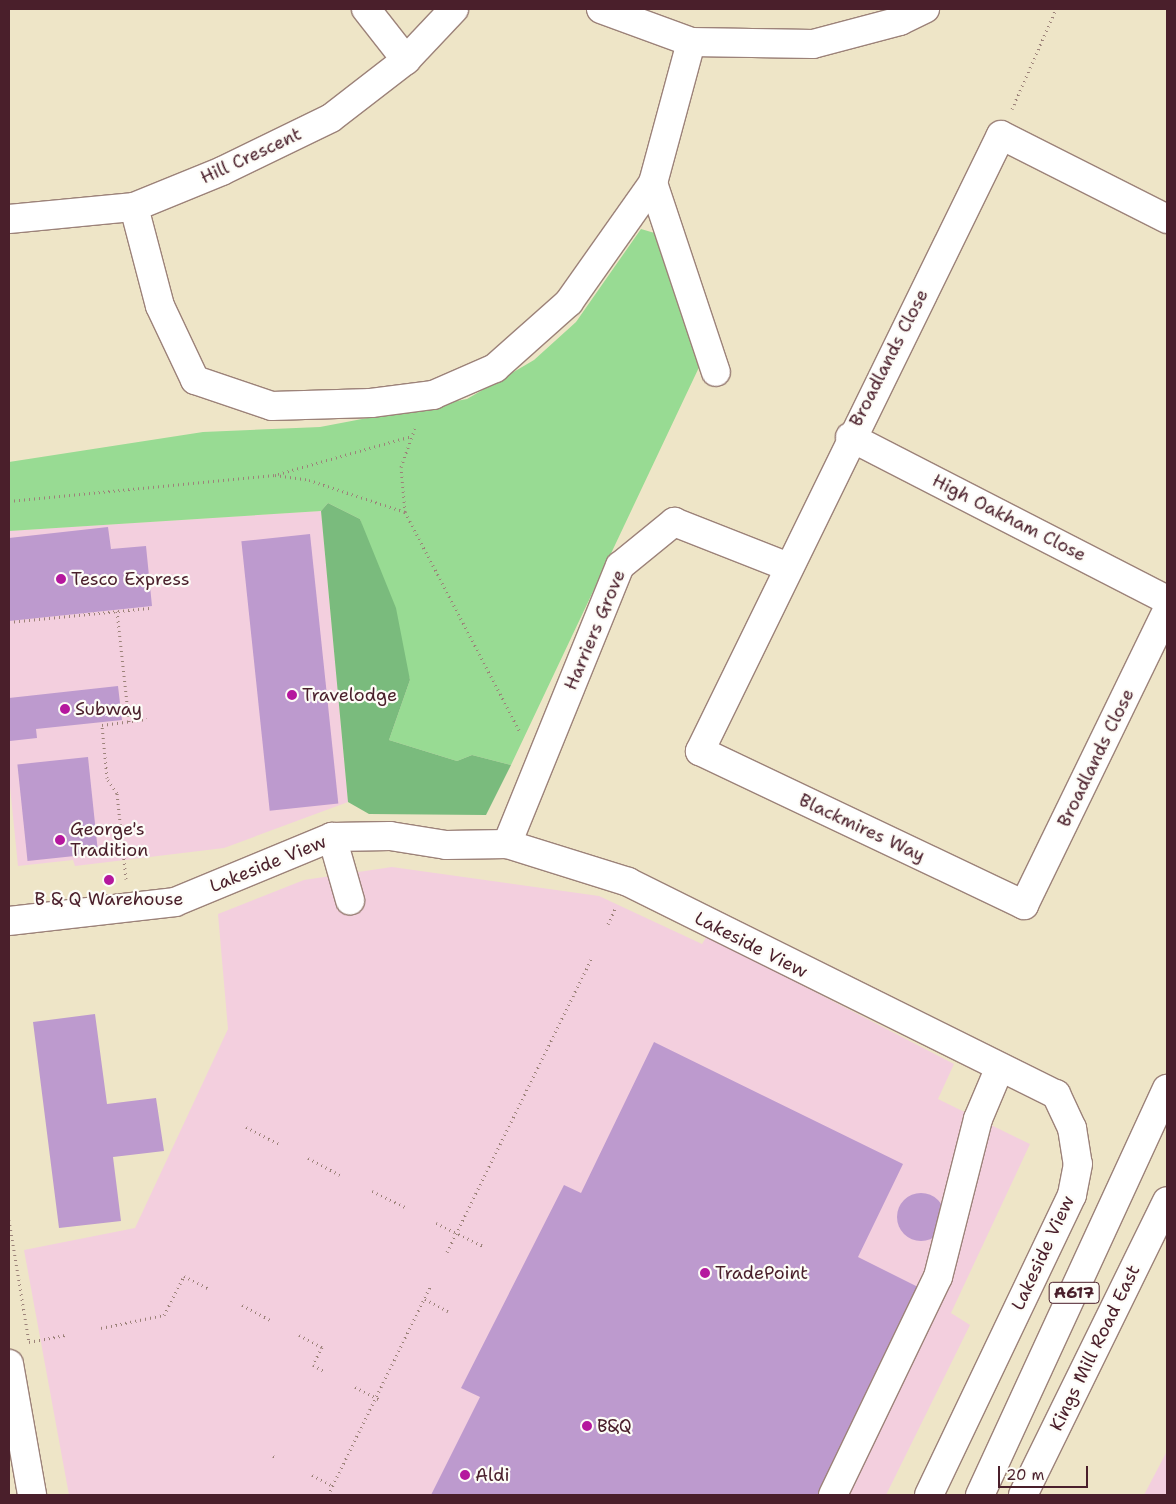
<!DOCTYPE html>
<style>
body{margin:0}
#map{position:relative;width:1176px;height:1504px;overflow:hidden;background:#eee5c7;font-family:"Shantell Sans",sans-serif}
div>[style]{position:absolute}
.built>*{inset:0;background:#f3cfde}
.green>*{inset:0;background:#98db93}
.forest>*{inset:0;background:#7abb7d}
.building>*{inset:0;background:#bd9ace;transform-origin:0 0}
.round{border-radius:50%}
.path>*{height:3px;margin-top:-1.5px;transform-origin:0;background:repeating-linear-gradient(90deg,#9c8279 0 1px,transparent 0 5px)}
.roads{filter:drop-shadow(1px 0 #9c8279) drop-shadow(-1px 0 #9c8279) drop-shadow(0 1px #9c8279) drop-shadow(0 -1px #9c8279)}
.minor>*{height:28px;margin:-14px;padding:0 14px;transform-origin:14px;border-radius:14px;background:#fff}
.major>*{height:28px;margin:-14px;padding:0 14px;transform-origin:14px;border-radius:14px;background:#fff}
.highway>*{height:28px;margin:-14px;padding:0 14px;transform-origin:14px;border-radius:14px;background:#fff}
.dots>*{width:14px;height:14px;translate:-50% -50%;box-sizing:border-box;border:2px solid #fdfcf7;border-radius:50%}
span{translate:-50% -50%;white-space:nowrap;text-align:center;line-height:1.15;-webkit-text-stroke:4.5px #fdfcf7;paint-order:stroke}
.shield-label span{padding:1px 4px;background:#fdfcf7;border:1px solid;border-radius:4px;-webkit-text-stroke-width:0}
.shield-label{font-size:16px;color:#4a1f2b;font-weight:700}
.street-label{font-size:18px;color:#4a1f2b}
.poi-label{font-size:18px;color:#4a1f2b}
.left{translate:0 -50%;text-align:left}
.frame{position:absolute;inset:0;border:10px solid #4a1f2b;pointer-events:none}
.scale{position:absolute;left:998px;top:1466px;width:90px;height:22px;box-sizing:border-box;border:2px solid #4a1f2b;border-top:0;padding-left:6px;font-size:15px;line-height:18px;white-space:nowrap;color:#4a1f2b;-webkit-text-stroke:4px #fdfcf7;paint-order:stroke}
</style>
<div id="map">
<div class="built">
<div style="clip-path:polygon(321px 511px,348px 802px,224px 848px,75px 866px,73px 860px,18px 866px,9px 777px,9px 531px)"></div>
<div style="clip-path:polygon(392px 867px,599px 896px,702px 944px,707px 936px,954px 1064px,938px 1099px,1030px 1144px,951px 1313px,970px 1325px,886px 1495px,69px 1495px,24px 1250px,135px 1228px,228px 1029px,218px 914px,304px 880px)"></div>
<div style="clip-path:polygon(1167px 1451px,1167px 1495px,1144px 1495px)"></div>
</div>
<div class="green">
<div style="clip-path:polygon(641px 229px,658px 234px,702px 361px,511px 765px,472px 755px,457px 761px,389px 740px,410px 680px,360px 519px,328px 503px,321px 511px,9px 531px,9px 462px,203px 432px,320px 427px,467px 399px,534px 360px,576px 322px)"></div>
</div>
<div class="forest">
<div style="clip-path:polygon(328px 503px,360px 519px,396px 608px,410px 680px,389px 740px,457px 761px,472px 755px,511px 765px,486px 815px,369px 814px,348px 802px,321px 511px)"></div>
</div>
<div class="building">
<div style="clip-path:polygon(108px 527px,111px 549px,146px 546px,152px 606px,9px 621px,9px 538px)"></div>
<div style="left:310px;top:534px;width:271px;height:69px;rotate:84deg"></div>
<div style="clip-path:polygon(118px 686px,122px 720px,36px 729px,37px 738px,10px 741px,9px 698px)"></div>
<div style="left:88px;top:757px;width:97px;height:71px;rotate:84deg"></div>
<div style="clip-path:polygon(95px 1014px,107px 1104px,156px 1098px,164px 1151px,113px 1157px,121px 1221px,59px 1228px,33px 1022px)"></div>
<div style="clip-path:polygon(654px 1042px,903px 1164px,858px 1257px,922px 1289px,820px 1495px,431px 1495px,480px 1397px,461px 1388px,564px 1185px,581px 1193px)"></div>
<div class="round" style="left:897px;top:1193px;width:48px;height:48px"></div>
</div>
<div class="path">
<div style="left:1012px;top:109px;width:109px;rotate:-66.3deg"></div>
<div style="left:278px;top:474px;width:138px;rotate:-15.9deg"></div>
<div style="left:9px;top:501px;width:267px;rotate:-5.6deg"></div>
<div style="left:275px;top:475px;width:34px;rotate:8deg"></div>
<div style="left:309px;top:480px;width:101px;rotate:18.4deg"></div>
<div style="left:405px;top:512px;width:248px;rotate:62.4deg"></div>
<div style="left:405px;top:512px;width:45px;rotate:-95.1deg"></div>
<div style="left:401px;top:467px;width:41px;rotate:-70.3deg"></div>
<div style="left:117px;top:611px;width:112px;rotate:83.8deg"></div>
<div style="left:9px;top:622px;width:141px;rotate:-5.7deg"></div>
<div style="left:126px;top:879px;width:86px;rotate:-96deg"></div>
<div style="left:117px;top:793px;width:18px;rotate:-124deg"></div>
<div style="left:107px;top:778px;width:53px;rotate:-95.4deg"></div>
<div style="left:102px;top:725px;width:45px;rotate:-7.6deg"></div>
<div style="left:608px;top:924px;width:17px;rotate:-65deg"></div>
<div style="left:246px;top:1127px;width:37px;rotate:27deg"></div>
<div style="left:308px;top:1158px;width:36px;rotate:28deg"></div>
<div style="left:372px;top:1191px;width:37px;rotate:26deg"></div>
<div style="left:9px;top:1220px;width:124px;rotate:80.7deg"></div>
<div style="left:436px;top:1223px;width:52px;rotate:26.1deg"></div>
<div style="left:447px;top:1252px;width:329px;rotate:-63.8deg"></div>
<div style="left:425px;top:1299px;width:26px;rotate:28deg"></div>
<div style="left:242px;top:1305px;width:32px;rotate:28deg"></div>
<div style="left:101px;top:1328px;width:64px;rotate:-11.7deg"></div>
<div style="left:164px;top:1315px;width:44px;rotate:-62.9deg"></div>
<div style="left:184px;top:1276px;width:27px;rotate:27deg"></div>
<div style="left:299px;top:1335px;width:26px;rotate:28deg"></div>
<div style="left:322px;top:1347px;width:20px;rotate:117deg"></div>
<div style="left:313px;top:1365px;width:13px;rotate:29deg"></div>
<div style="left:29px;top:1342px;width:37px;rotate:-11deg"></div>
<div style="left:355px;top:1387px;width:29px;rotate:27deg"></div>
<div style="left:273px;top:1456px;width:4px;rotate:27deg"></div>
<div style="left:312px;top:1475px;width:24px;rotate:28deg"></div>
<div style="left:328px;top:1495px;width:234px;rotate:-63.9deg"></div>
</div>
<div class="roads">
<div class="minor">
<div style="left:366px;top:9px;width:65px;rotate:51.9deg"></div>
<div style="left:601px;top:9px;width:96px;rotate:20.1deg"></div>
<div style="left:691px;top:42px;width:122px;rotate:0.9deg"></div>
<div style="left:813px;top:44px;width:90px;rotate:-14.8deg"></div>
<div style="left:900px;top:21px;width:28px;rotate:-26deg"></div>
<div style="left:653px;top:183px;width:199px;rotate:71.6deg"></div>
<div style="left:134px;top:207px;width:102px;rotate:75.3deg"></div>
<div style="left:160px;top:306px;width:82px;rotate:64.7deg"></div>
<div style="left:195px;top:380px;width:81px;rotate:18.7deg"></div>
<div style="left:272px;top:406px;width:99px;rotate:-1.7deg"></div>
<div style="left:371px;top:403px;width:63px;rotate:-7.4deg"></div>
<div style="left:433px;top:395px;width:68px;rotate:-23.5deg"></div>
<div style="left:495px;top:368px;width:99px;rotate:-41.7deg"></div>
<div style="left:569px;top:302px;width:146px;rotate:-54.8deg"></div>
<div style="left:653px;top:183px;width:146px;rotate:-74.9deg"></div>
<div style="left:9px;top:219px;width:126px;rotate:-5.5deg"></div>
<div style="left:134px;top:207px;width:95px;rotate:-22.2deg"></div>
<div style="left:222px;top:171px;width:121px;rotate:-25.9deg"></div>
<div style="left:331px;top:118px;width:95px;rotate:-37.7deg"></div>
<div style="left:406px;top:60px;width:70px;rotate:-46.7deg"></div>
<div style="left:1167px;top:219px;width:186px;rotate:-153.2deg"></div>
<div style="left:1001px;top:135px;width:686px;rotate:116.04deg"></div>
<div style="left:700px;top:751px;width:359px;rotate:25.4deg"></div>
<div style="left:1024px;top:905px;width:327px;rotate:-64.1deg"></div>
<div style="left:850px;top:437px;width:356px;rotate:27.2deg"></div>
<div style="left:332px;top:837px;width:66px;rotate:74.1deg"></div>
<div style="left:507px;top:844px;width:300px;rotate:-67.9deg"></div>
<div style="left:620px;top:566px;width:70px;rotate:-39.2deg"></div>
<div style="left:674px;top:522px;width:123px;rotate:21.5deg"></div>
<div style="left:9px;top:921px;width:167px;rotate:-6.5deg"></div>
<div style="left:175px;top:902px;width:170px;rotate:-22.5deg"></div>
<div style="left:332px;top:837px;width:58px;rotate:-1deg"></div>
<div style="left:390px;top:836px;width:57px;rotate:9.1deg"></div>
<div style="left:446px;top:845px;width:61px;rotate:-0.9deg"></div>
<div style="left:507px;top:844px;width:127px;rotate:17.4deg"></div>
<div style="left:628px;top:882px;width:478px;rotate:26.4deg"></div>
<div style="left:1056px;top:1094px;width:38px;rotate:65deg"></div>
<div style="left:1072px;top:1128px;width:36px;rotate:81deg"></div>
<div style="left:1078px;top:1164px;width:32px;rotate:101deg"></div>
<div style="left:1072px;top:1195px;width:332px;rotate:115.5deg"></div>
<div style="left:833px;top:1495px;width:242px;rotate:-64.3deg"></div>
<div style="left:938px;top:1277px;width:163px;rotate:-75.8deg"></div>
<div style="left:978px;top:1119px;width:56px;rotate:-67.1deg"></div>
</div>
<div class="major">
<div style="left:9px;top:1364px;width:133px;rotate:80deg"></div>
</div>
<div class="highway">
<div style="left:980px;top:1495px;width:447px;rotate:-65.3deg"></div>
<div style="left:1023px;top:1495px;width:327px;rotate:-63.9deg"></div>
</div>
</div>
<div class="dots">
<div style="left:61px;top:579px;background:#b5179e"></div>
<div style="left:292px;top:695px;background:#b5179e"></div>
<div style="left:65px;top:709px;background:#b5179e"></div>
<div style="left:60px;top:840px;background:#b5179e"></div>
<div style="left:109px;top:880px;background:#b5179e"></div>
<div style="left:705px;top:1273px;background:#b5179e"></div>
<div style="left:587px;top:1426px;background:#b5179e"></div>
<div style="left:465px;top:1475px;background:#b5179e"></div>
</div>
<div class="shield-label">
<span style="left:1074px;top:1293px">A617</span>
</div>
<div class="street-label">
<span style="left:251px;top:156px;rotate:-25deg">Hill Crescent</span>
<span style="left:889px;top:358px;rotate:-63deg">Broadlands Close</span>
<span style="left:1009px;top:518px;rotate:27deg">High Oakham Close</span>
<span style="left:595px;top:630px;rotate:-67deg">Harriers Grove</span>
<span style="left:1096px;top:758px;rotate:-64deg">Broadlands Close</span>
<span style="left:862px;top:828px;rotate:25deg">Blackmires Way</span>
<span style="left:268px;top:864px;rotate:-22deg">Lakeside View</span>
<span style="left:751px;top:945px;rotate:27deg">Lakeside View</span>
<span style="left:1043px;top:1253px;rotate:-65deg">Lakeside View</span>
<span style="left:1095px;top:1348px;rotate:-64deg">Kings Mill Road East</span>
</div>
<div class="poi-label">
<span class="left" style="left:71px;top:579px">Tesco Express</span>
<span class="left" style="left:302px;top:695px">Travelodge</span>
<span class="left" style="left:75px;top:709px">Subway</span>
<span class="left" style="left:70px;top:840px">George's<br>Tradition</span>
<span style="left:109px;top:899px">B &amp; Q Warehouse</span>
<span class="left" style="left:715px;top:1273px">TradePoint</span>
<span class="left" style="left:597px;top:1426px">B&amp;Q</span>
<span class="left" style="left:475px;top:1475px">Aldi</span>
</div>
<div class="frame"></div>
<div class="scale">20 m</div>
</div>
